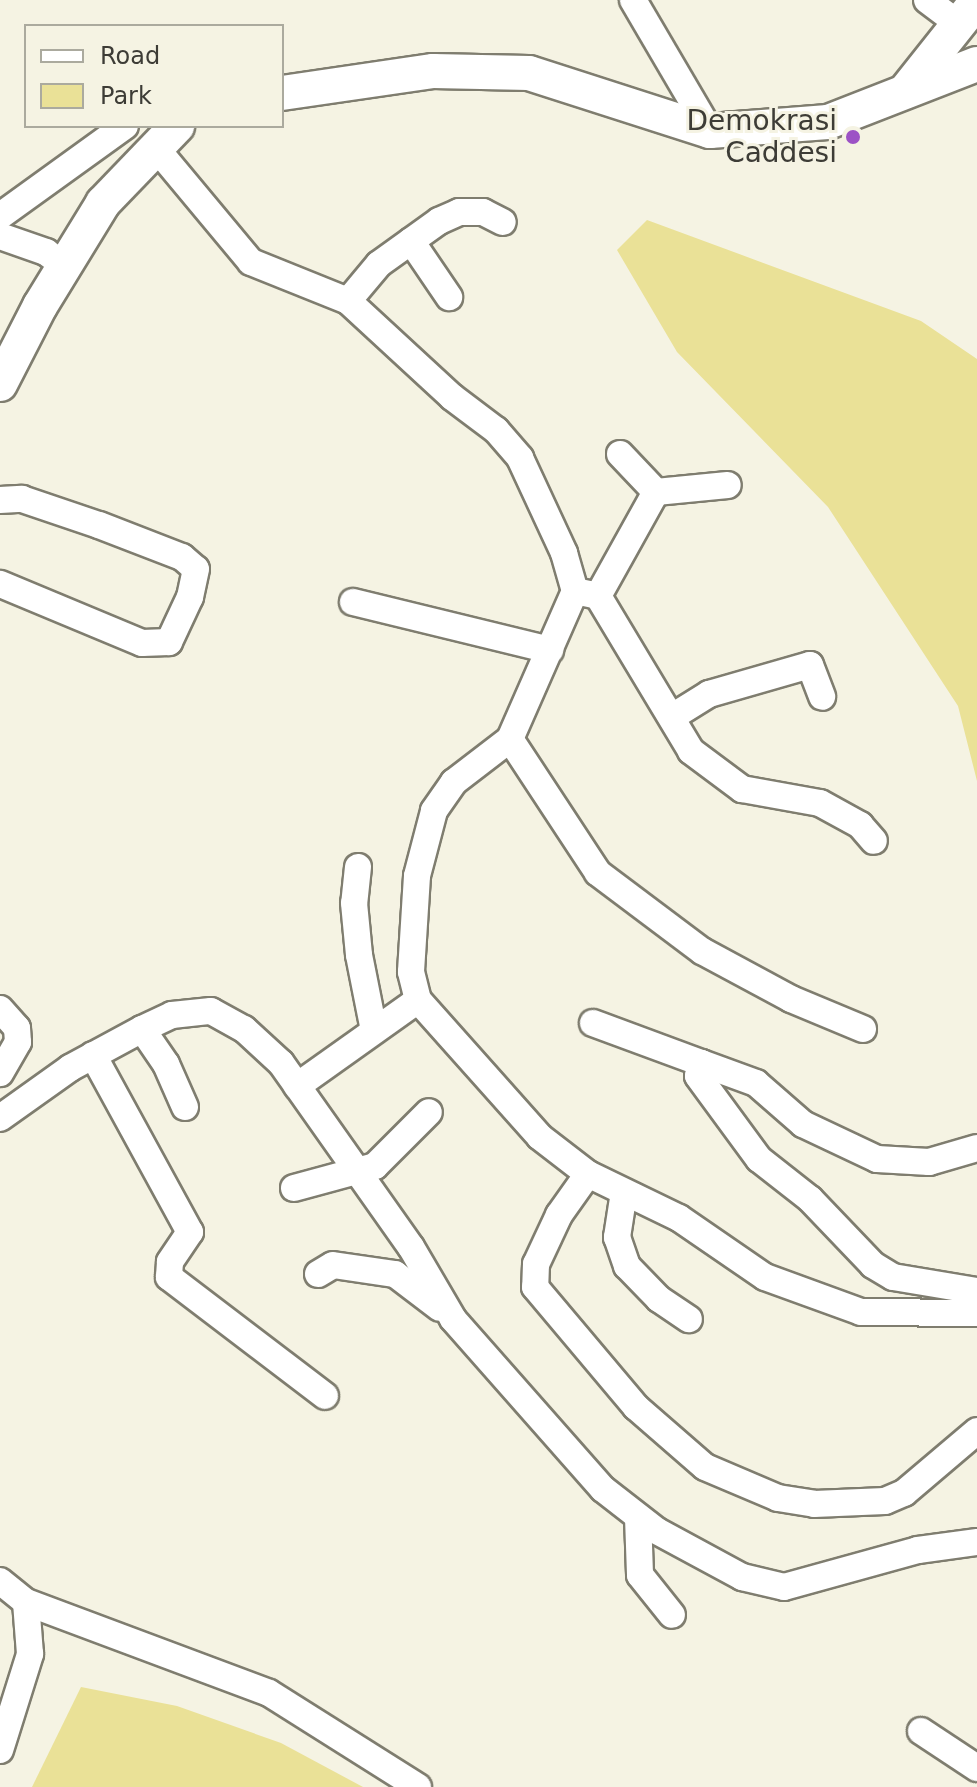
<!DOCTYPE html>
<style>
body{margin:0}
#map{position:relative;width:977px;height:1787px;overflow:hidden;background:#f5f3e3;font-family:"DejaVu Sans",sans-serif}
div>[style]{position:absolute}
.green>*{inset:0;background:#eae197}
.roads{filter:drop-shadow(2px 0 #7f7d6f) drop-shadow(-2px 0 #7f7d6f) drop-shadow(0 2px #7f7d6f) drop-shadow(0 -2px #7f7d6f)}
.minor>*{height:26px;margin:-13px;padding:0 13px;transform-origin:13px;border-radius:13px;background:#fff}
.major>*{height:34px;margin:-17px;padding:0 17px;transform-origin:17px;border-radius:17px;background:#fff}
.dots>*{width:22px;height:22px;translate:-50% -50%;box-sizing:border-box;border:4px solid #f5f3e3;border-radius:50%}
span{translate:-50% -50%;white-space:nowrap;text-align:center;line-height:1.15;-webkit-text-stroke:6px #f5f3e3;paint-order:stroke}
.poi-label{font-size:28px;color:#3d3c36}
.right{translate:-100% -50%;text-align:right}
.legend{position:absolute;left:24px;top:24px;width:260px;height:104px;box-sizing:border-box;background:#f5f3e3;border:2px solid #abaa9e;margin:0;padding:10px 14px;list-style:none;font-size:24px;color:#3d3c36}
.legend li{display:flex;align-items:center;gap:16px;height:40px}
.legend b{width:40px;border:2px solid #abaa9e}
</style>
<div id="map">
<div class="green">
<div style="clip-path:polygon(647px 220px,921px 321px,977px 359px,977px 781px,958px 706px,828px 507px,677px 352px,617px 250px)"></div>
<div style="clip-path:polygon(81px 1687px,177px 1706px,281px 1743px,363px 1787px,32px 1787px)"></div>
</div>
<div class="roads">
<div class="minor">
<div style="left:633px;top:0;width:152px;rotate:59.6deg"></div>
<div style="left:927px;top:0;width:40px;rotate:37deg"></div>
<div style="left:156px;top:148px;width:148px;rotate:50.2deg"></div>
<div style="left:251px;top:262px;width:105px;rotate:21.9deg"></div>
<div style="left:348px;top:301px;width:142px;rotate:42.7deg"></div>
<div style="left:452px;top:397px;width:55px;rotate:36.9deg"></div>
<div style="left:496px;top:430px;width:37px;rotate:49deg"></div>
<div style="left:520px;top:458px;width:105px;rotate:65.1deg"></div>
<div style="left:564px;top:553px;width:40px;rotate:74deg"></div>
<div style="left:575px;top:591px;width:162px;rotate:113.7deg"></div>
<div style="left:510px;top:739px;width:71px;rotate:142.5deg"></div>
<div style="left:454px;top:782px;width:35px;rotate:125deg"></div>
<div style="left:434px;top:811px;width:67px;rotate:104.7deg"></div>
<div style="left:417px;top:876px;width:96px;rotate:93.6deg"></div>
<div style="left:411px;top:972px;width:29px;rotate:76deg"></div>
<div style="left:418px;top:1000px;width:183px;rotate:48.3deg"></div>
<div style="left:540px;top:1137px;width:61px;rotate:37.6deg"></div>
<div style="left:588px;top:1174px;width:101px;rotate:25.8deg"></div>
<div style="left:679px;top:1218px;width:104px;rotate:34.5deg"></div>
<div style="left:765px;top:1277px;width:102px;rotate:20deg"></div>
<div style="left:861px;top:1312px;width:116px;rotate:0.5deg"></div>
<div style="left:0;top:216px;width:154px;rotate:-35.8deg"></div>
<div style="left:0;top:236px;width:49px;rotate:19.2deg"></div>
<div style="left:46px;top:252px;width:21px;rotate:37deg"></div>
<div style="left:411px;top:241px;width:68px;rotate:55.8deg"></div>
<div style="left:348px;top:301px;width:48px;rotate:-50deg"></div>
<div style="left:379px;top:264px;width:74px;rotate:-35.6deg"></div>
<div style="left:439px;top:221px;width:22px;rotate:-24deg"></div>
<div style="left:459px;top:212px;width:24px"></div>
<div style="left:483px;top:212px;width:22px;rotate:27deg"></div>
<div style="left:620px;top:454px;width:52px;rotate:46.5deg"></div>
<div style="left:0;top:500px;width:22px;rotate:-3deg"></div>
<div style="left:22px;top:499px;width:81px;rotate:18.7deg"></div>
<div style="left:99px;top:525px;width:89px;rotate:21.1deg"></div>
<div style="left:182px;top:557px;width:18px;rotate:41deg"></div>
<div style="left:196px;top:569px;width:29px;rotate:102deg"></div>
<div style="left:190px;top:597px;width:50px;rotate:115deg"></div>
<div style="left:169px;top:642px;width:27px;rotate:178deg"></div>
<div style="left:142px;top:643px;width:154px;rotate:-157.4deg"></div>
<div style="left:575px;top:591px;width:24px;rotate:12deg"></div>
<div style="left:598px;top:596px;width:181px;rotate:59deg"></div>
<div style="left:691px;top:751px;width:64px;rotate:36.7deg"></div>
<div style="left:742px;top:789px;width:79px;rotate:10.2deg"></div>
<div style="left:820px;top:803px;width:46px;rotate:28.8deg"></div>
<div style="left:860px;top:825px;width:21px;rotate:49deg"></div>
<div style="left:598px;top:596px;width:119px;rotate:-60.9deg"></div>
<div style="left:656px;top:492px;width:72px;rotate:-5.6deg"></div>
<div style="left:353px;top:602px;width:203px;rotate:13.7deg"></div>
<div style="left:672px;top:717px;width:44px;rotate:-31.9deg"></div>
<div style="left:709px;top:694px;width:105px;rotate:-16deg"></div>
<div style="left:810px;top:665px;width:34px;rotate:69deg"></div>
<div style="left:510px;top:739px;width:160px;rotate:56.7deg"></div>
<div style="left:598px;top:873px;width:130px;rotate:36.9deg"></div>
<div style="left:702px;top:951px;width:101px;rotate:28.3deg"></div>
<div style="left:791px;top:999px;width:78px;rotate:22.6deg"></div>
<div style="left:358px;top:867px;width:36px;rotate:96deg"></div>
<div style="left:354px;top:903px;width:52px;rotate:84.5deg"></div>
<div style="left:359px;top:955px;width:77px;rotate:78.8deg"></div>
<div style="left:0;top:1009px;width:25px;rotate:48deg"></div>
<div style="left:17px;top:1028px;width:14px;rotate:86deg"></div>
<div style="left:18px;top:1042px;width:36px;rotate:120deg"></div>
<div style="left:593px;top:1023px;width:115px;rotate:20.3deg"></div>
<div style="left:142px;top:1029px;width:42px;rotate:55.6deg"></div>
<div style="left:166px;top:1064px;width:47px;rotate:66.2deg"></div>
<div style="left:93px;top:1055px;width:202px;rotate:61.3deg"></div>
<div style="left:190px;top:1232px;width:36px;rotate:124deg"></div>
<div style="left:170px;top:1262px;width:15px;rotate:94deg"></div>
<div style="left:169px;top:1277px;width:196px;rotate:37.3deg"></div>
<div style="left:297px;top:1086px;width:148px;rotate:-35.4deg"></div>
<div style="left:0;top:1118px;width:86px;rotate:-35.5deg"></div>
<div style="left:70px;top:1068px;width:82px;rotate:-28.4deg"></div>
<div style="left:142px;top:1029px;width:33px;rotate:-25deg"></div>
<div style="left:172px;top:1015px;width:39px;rotate:-6deg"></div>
<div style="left:211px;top:1011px;width:38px;rotate:29deg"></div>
<div style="left:244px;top:1029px;width:50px;rotate:42.6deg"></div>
<div style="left:281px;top:1063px;width:225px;rotate:54.8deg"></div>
<div style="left:411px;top:1247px;width:83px;rotate:59.7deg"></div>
<div style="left:453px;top:1319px;width:227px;rotate:48.6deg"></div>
<div style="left:603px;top:1489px;width:68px;rotate:37.9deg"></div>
<div style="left:657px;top:1531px;width:97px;rotate:28.4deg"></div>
<div style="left:742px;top:1577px;width:43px;rotate:13.4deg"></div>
<div style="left:784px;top:1587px;width:139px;rotate:-15.4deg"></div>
<div style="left:918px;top:1550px;width:60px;rotate:-7.7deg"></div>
<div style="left:977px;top:1148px;width:50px;rotate:163.7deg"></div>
<div style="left:929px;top:1162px;width:52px;rotate:-176.7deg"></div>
<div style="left:877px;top:1159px;width:82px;rotate:-154.7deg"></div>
<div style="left:803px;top:1124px;width:62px;rotate:-138.9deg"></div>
<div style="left:756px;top:1083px;width:59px;rotate:-160deg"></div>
<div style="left:701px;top:1063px;width:13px;rotate:103deg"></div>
<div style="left:698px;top:1076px;width:103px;rotate:53.7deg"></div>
<div style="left:759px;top:1159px;width:65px;rotate:38.1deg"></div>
<div style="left:810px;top:1199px;width:91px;rotate:46.3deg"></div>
<div style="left:873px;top:1265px;width:23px;rotate:31deg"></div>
<div style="left:893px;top:1277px;width:85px;rotate:9.5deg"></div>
<div style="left:588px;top:1174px;width:50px;rotate:125.3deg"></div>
<div style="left:559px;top:1215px;width:54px;rotate:115.1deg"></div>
<div style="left:536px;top:1264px;width:23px;rotate:92deg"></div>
<div style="left:535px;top:1287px;width:157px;rotate:49.9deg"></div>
<div style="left:636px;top:1407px;width:91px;rotate:41deg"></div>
<div style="left:705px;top:1467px;width:79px;rotate:23deg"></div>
<div style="left:778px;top:1498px;width:36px;rotate:9deg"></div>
<div style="left:814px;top:1504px;width:71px;rotate:-2.4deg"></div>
<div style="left:885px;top:1501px;width:21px;rotate:-23deg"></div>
<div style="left:904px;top:1493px;width:96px;rotate:-40.3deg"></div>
<div style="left:294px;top:1188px;width:84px;rotate:-15.2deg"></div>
<div style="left:375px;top:1166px;width:76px;rotate:-45deg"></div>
<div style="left:624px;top:1192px;width:46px;rotate:98.8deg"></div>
<div style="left:617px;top:1237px;width:31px;rotate:71deg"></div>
<div style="left:627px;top:1266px;width:46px;rotate:45.9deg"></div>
<div style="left:659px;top:1299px;width:36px;rotate:34deg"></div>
<div style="left:318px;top:1274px;width:17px;rotate:-31deg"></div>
<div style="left:333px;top:1265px;width:63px;rotate:8.3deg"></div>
<div style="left:395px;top:1274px;width:56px;rotate:37.1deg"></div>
<div style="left:638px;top:1517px;width:58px;rotate:88deg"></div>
<div style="left:640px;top:1575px;width:51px;rotate:51.3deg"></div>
<div style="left:0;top:1581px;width:33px;rotate:39deg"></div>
<div style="left:26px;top:1602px;width:259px;rotate:20.5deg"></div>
<div style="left:269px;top:1693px;width:176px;rotate:32.2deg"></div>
<div style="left:921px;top:1731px;width:67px;rotate:33.5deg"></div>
<div style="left:0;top:1750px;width:101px;rotate:-72.6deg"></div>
<div style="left:30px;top:1654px;width:52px;rotate:-94.4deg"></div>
</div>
<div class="major">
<div style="left:907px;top:89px;width:112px;rotate:-51.5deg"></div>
<div style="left:282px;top:93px;width:153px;rotate:-8.3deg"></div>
<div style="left:433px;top:71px;width:96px;rotate:1.2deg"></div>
<div style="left:529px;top:73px;width:190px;rotate:17.8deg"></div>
<div style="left:710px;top:131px;width:118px;rotate:-4.4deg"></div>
<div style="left:828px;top:122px;width:160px;rotate:-21.3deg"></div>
<div style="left:0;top:384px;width:88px;rotate:-62.9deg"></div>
<div style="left:40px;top:306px;width:121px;rotate:-58.5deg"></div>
<div style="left:103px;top:203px;width:107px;rotate:-46.1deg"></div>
</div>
</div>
<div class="dots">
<div style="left:853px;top:137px;background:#9c52c5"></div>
</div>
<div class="poi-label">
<span class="right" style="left:837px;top:137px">Demokrasi<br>Caddesi</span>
</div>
<ul class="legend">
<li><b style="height:10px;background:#fff"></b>Road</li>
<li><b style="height:22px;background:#eae197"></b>Park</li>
</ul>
</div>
